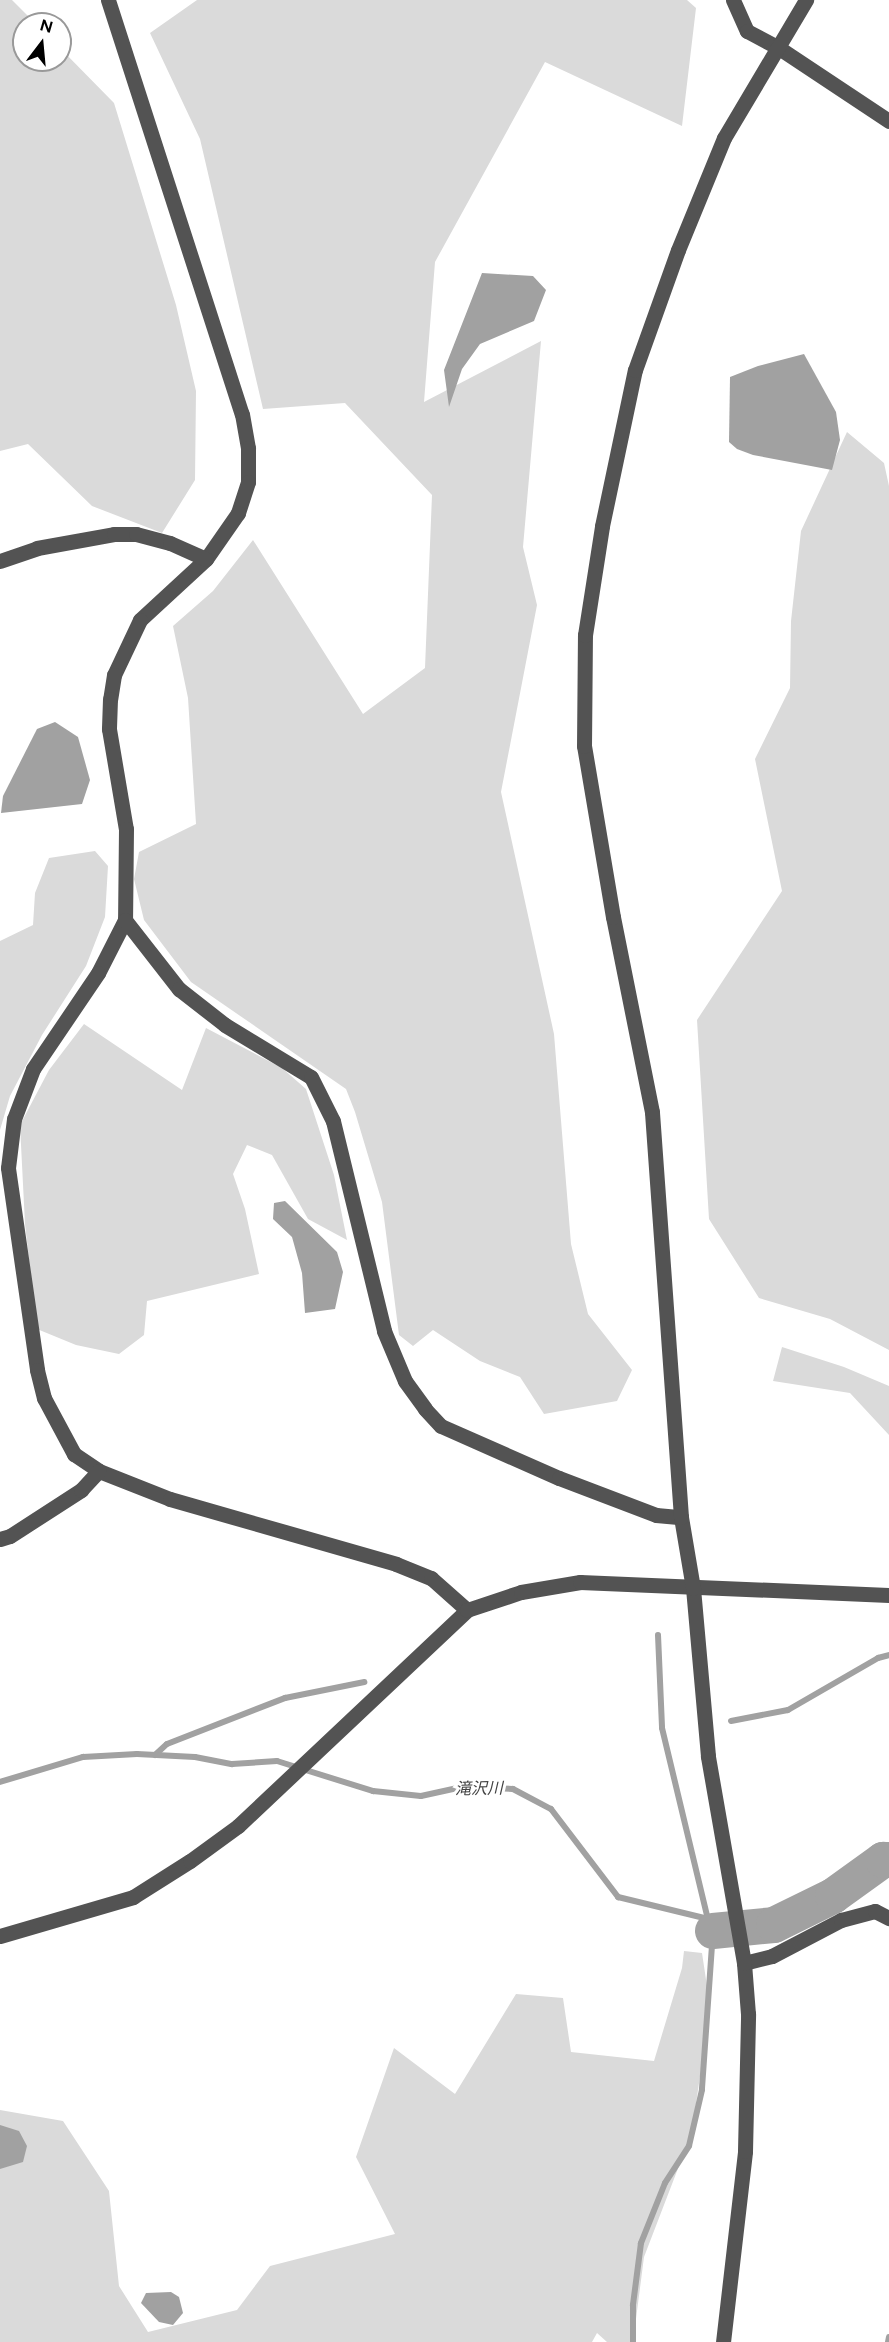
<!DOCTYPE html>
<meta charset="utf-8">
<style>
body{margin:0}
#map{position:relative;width:889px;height:2342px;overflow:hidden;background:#fff;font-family:Figtree,"Noto Sans JP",sans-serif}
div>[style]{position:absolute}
.green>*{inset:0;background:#dadada}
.water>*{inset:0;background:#a1a1a1}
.stream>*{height:6px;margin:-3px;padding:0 3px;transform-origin:3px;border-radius:3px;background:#a1a1a1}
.river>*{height:36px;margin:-18px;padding:0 18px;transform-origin:18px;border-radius:18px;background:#a1a1a1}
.minor>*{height:15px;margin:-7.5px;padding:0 7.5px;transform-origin:7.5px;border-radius:7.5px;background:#535353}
span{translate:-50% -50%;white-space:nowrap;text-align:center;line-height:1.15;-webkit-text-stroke:6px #fff;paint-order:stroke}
.water-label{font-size:16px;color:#424242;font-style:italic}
.north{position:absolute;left:12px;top:12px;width:60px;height:60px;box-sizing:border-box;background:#fff;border:2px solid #999;border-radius:50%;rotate:16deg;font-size:16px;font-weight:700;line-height:24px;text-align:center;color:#000}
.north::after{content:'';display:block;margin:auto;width:21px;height:27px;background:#000;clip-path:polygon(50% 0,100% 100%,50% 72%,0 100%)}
</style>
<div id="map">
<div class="green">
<div style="clip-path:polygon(0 0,12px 0,36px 24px,24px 24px,24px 60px,60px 60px,60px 48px,114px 103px,176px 305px,196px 391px,195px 480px,162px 533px,92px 506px,28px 444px,0 451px)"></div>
<div style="clip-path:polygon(197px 0,687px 0,696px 8px,682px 126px,545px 62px,435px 262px,424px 402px,541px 341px,523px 547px,537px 605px,501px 792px,554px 1034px,571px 1244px,588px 1314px,632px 1370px,617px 1401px,544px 1414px,520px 1377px,480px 1361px,433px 1330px,413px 1346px,399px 1335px,382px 1202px,355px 1112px,346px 1089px,191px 982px,144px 920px,134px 879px,139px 852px,196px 824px,188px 698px,173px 626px,213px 591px,253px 540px,363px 714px,425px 668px,432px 495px,345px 403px,263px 409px,200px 139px,150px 33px)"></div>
<div style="clip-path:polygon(847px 432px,884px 463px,889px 486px,889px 1350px,830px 1319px,759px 1298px,709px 1219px,697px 1020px,782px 891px,755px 759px,790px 688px,791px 621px,801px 531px)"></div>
<div style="clip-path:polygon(95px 851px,108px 866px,105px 917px,86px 966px,42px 1035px,10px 1096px,0 1130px,0 941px,33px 925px,35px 893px,49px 858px)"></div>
<div style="clip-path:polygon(84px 1024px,182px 1090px,206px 1028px,282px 1068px,306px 1089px,334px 1175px,347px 1240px,308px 1219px,272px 1155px,247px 1145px,233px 1174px,245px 1209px,259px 1274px,147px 1301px,144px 1335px,119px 1354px,76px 1345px,37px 1329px,25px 1224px,20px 1125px,49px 1070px)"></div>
<div style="clip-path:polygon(782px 1347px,844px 1367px,889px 1386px,889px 1435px,850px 1393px,773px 1381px)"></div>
<div style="clip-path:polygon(684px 1951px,702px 1953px,710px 2006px,692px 2132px,644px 2257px,633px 2342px,607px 2342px,597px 2333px,592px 2342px,0 2342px,0 2110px,63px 2121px,109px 2191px,119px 2286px,148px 2332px,237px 2310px,270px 2266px,395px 2234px,356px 2157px,394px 2048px,455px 2094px,516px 1994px,563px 1998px,571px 2052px,654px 2061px,682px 1968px)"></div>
</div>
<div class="water">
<div style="clip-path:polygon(482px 273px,533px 276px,546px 290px,534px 321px,480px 344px,462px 369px,449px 407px,444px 370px)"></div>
<div style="clip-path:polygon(804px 354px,836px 412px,840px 440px,832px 470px,753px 455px,737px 449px,729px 442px,730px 377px,758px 366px)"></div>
<div style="clip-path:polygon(55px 722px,78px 737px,90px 780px,82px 804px,1px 813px,3px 796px,37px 729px)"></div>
<div style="clip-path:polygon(285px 1201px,337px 1252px,343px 1272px,335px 1309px,305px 1313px,302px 1273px,292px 1237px,273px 1219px,274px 1203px)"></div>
<div style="clip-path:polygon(0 2125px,19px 2131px,27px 2146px,23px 2162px,0 2169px)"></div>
<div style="clip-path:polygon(171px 2292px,179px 2297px,183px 2313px,173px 2325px,159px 2322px,141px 2303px,146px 2293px)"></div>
</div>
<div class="stream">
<div style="left:658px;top:1635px;width:93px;rotate:87.5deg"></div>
<div style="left:662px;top:1728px;width:196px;rotate:76.5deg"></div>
<div style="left:731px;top:1721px;width:58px;rotate:-10.9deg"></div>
<div style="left:788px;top:1710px;width:104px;rotate:-30deg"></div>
<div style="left:878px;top:1658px;width:11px;rotate:-15deg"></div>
<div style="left:155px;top:1755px;width:16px;rotate:-43deg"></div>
<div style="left:167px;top:1744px;width:127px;rotate:-21.3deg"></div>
<div style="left:285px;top:1698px;width:81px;rotate:-11.4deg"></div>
<div style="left:0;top:1782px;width:87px;rotate:-16.8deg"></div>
<div style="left:83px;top:1757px;width:54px;rotate:-3.2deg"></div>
<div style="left:137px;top:1754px;width:58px;rotate:3deg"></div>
<div style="left:195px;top:1757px;width:38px;rotate:11deg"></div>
<div style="left:232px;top:1764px;width:45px;rotate:-3.8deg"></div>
<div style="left:277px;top:1761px;width:101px;rotate:17.4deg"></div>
<div style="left:373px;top:1791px;width:48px;rotate:5.9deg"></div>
<div style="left:421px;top:1796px;width:42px;rotate:-12.4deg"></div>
<div style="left:462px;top:1787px;width:51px;rotate:2.2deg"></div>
<div style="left:513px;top:1789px;width:43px;rotate:27.8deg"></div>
<div style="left:551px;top:1809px;width:111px;rotate:52.7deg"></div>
<div style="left:618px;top:1897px;width:93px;rotate:13.7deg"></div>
<div style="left:708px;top:1919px;width:13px;rotate:67deg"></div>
<div style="left:713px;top:1931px;width:159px;rotate:94deg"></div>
<div style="left:702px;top:2090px;width:57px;rotate:103.1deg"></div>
<div style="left:689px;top:2146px;width:44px;rotate:123deg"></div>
<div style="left:665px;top:2183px;width:65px;rotate:111.8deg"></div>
<div style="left:641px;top:2243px;width:63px;rotate:97.4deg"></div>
<div style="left:633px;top:2305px;width:37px;rotate:90deg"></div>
<div style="left:888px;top:2342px;width:5px;rotate:-79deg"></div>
</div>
<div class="river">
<div style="left:713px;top:1931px;width:61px;rotate:-5.6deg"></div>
<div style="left:774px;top:1925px;width:66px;rotate:-26.2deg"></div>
<div style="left:833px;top:1896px;width:62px;rotate:-35.8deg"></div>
<div style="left:883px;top:1860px;width:6px"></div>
</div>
<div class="minor">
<div style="left:108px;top:0;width:435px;rotate:72.1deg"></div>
<div style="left:242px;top:414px;width:35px;rotate:80deg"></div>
<div style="left:248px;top:448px;width:34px;rotate:90deg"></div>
<div style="left:248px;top:482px;width:33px;rotate:108deg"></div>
<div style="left:238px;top:513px;width:56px;rotate:124.8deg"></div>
<div style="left:206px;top:559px;width:90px;rotate:137.3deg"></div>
<div style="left:140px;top:620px;width:61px;rotate:115.3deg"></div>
<div style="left:114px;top:675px;width:24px;rotate:99deg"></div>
<div style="left:110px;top:699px;width:30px;rotate:92deg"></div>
<div style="left:109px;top:729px;width:101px;rotate:80.4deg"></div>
<div style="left:126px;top:829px;width:91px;rotate:90.6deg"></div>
<div style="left:125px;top:920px;width:59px;rotate:117deg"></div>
<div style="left:98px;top:973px;width:116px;rotate:124.1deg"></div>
<div style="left:33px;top:1069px;width:53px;rotate:110.8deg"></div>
<div style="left:14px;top:1119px;width:49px;rotate:97deg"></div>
<div style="left:8px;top:1168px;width:204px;rotate:81.8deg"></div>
<div style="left:37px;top:1370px;width:29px;rotate:76deg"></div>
<div style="left:44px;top:1398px;width:64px;rotate:61.8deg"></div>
<div style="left:74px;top:1454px;width:30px;rotate:34deg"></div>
<div style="left:99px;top:1471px;width:76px;rotate:21.5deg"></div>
<div style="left:170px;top:1499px;width:235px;rotate:16deg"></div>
<div style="left:396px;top:1564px;width:38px;rotate:22deg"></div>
<div style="left:431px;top:1578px;width:48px;rotate:41.6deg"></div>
<div style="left:733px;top:0;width:34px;rotate:66deg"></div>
<div style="left:747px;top:31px;width:36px;rotate:28deg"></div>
<div style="left:779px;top:48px;width:132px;rotate:33.6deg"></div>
<div style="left:0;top:561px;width:39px;rotate:-19deg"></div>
<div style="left:37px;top:548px;width:78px;rotate:-10.3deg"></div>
<div style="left:114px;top:534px;width:22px"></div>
<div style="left:136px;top:534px;width:35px;rotate:15deg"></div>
<div style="left:170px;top:543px;width:39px;rotate:24deg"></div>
<div style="left:125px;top:920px;width:88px;rotate:52deg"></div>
<div style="left:179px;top:989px;width:58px;rotate:38deg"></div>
<div style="left:225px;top:1025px;width:100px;rotate:31.2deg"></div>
<div style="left:311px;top:1077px;width:49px;rotate:63.4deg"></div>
<div style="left:333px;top:1121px;width:216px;rotate:76.3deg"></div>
<div style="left:384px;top:1331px;width:54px;rotate:67.2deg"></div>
<div style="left:405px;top:1381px;width:34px;rotate:54deg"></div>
<div style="left:425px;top:1409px;width:23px;rotate:47deg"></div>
<div style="left:441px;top:1426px;width:129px;rotate:23.8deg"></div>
<div style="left:559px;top:1478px;width:104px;rotate:20.9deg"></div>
<div style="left:656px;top:1515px;width:25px;rotate:5deg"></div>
<div style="left:0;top:1539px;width:10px;rotate:-17deg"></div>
<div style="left:10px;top:1536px;width:85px;rotate:-32.9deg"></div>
<div style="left:81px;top:1490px;width:26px;rotate:-47deg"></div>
<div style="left:0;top:1936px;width:139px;rotate:-16.3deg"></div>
<div style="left:133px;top:1897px;width:67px;rotate:-32.3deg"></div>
<div style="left:190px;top:1861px;width:59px;rotate:-36.1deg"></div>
<div style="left:238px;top:1826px;width:315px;rotate:-43.3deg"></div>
<div style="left:467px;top:1610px;width:57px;rotate:-18.4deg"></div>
<div style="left:521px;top:1592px;width:60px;rotate:-9.6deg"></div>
<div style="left:580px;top:1582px;width:309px;rotate:2.4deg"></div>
<div style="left:744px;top:1963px;width:29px;rotate:-14deg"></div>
<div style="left:772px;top:1956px;width:78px;rotate:-27.6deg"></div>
<div style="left:841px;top:1920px;width:35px;rotate:-15deg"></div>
<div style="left:875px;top:1911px;width:16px;rotate:27deg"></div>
<div style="left:723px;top:2342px;width:192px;rotate:-83.4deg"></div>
<div style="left:745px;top:2151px;width:137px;rotate:-88.7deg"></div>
<div style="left:748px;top:2014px;width:51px;rotate:-94.5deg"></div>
<div style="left:744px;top:1963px;width:210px;rotate:-99.9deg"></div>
<div style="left:708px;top:1756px;width:169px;rotate:-95.1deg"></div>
<div style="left:693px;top:1588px;width:72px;rotate:-99.6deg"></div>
<div style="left:681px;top:1517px;width:406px;rotate:-94.1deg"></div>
<div style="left:652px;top:1112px;width:199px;rotate:-101.3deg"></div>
<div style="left:613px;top:917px;width:173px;rotate:-99.6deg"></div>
<div style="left:584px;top:746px;width:111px;rotate:-89.5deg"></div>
<div style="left:585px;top:635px;width:110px;rotate:-81.1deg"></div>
<div style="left:602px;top:526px;width:159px;rotate:-78.1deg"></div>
<div style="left:635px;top:370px;width:127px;rotate:-70.3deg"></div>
<div style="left:678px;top:250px;width:121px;rotate:-67.7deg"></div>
<div style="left:724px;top:138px;width:161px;rotate:-59.3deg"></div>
</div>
<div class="water-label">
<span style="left:479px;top:1789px;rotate:-1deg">滝沢川</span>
</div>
<div class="north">N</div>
</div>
